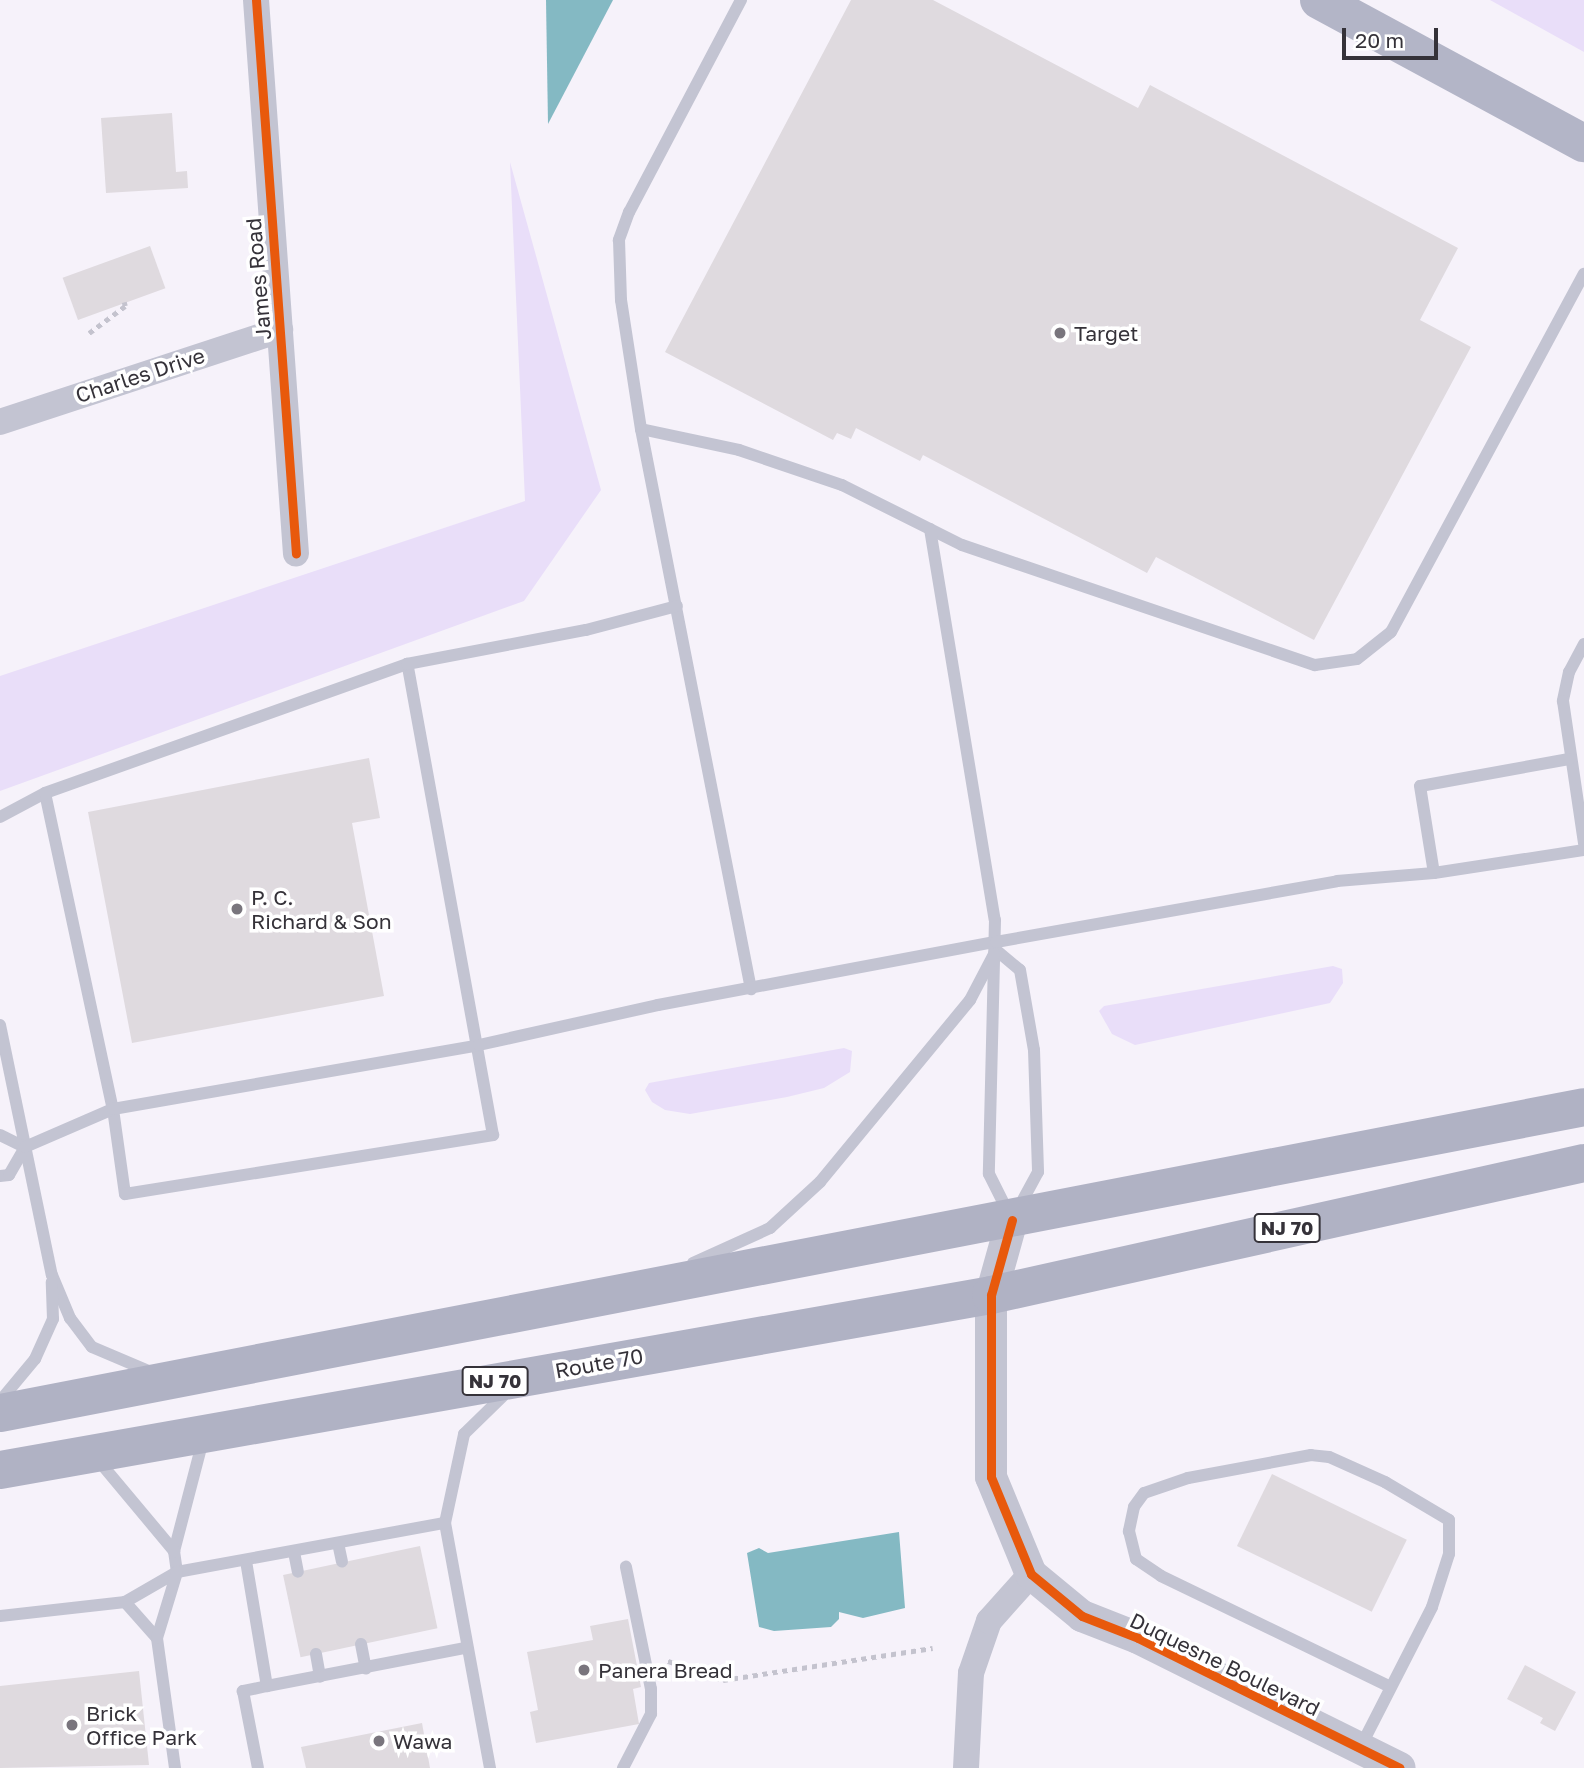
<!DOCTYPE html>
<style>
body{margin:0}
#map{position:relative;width:1584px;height:1768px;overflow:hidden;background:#f6f2fa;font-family:"Golos Text",sans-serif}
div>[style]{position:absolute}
.green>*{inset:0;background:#e9def9}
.water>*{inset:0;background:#84b9c3}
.building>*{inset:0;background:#dfdadf;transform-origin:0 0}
.path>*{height:4.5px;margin-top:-2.25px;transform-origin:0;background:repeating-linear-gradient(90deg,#c4c3ce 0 5px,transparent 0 10px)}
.service>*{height:12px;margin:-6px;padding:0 6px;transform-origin:6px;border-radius:6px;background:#c3c4d2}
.minor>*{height:26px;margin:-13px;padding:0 13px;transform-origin:13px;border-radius:13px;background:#c3c4d2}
.tertiary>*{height:32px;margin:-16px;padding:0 16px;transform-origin:16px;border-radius:16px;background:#c3c4d2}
.primary>*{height:38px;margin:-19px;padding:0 19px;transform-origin:19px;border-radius:19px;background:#b3b5c7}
.trunk>*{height:38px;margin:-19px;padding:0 19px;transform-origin:19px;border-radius:19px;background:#b0b2c4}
.cycleway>*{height:9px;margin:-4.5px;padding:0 4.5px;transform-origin:4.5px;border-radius:4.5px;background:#e8590c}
.dots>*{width:19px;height:19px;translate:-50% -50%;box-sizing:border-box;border:4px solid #fff;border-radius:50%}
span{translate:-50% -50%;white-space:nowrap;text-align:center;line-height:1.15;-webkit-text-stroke:7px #fff;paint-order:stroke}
.shield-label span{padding:2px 5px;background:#fff;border:2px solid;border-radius:5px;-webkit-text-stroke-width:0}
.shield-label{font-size:19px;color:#353239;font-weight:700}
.street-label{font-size:21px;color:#353239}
.poi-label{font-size:21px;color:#353239}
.left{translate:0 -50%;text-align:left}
.scale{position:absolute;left:1342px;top:28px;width:96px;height:32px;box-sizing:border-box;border:4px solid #353239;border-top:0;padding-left:9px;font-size:21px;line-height:24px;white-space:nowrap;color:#353239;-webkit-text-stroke:5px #fff;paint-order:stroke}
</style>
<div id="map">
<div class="green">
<div style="clip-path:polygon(1490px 0,1584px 0,1584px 52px)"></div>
<div style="clip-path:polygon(510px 162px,601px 490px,524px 601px,0 791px,0 676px,525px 501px)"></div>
<div style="clip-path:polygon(1333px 966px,1342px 969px,1343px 983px,1330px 1003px,1135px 1045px,1112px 1034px,1099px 1011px,1104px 1006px)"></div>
<div style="clip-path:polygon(844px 1048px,852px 1051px,850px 1072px,824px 1088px,787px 1097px,690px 1114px,665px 1110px,652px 1102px,645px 1090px,649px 1083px)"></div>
</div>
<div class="water">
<div style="clip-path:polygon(546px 0,613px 0,548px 124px)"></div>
<div style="clip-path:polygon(899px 1532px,905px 1608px,863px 1618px,839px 1612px,839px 1619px,831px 1627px,774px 1631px,759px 1627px,747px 1553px,759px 1548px,768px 1553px)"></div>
</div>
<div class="building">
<div style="clip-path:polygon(851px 0,933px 0,1138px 108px,1150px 85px,1458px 248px,1420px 320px,1471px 347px,1314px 640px,1156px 557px,1147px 573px,923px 455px,920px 461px,856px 428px,851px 439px,837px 433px,833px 440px,665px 352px)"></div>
<div style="clip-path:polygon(172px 113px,176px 172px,187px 171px,188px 188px,106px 193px,101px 118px)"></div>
<div style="left:150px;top:246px;width:45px;height:93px;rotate:70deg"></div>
<div style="clip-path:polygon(369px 758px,380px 818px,352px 823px,384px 996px,132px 1043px,88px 812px)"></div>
<div style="left:1272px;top:1474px;width:150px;height:80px;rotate:26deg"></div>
<div style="left:420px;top:1546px;width:84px;height:140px;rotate:78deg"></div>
<div style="clip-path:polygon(628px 1619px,641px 1687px,633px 1689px,639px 1724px,536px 1743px,530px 1712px,538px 1710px,527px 1652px,593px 1640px,590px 1626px)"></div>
<div style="clip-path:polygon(1525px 1665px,1576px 1692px,1555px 1731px,1540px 1723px,1543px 1718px,1507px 1699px)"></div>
<div style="clip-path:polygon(139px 1671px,149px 1765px,0 1768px,0 1686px)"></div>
<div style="clip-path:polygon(422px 1723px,430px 1768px,306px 1768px,301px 1747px)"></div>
</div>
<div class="path">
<div style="left:89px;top:333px;width:45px;rotate:-36.9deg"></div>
<div style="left:125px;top:306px;width:4px;rotate:-104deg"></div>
<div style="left:668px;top:1661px;width:58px;rotate:19.1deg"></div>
<div style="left:723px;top:1680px;width:212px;rotate:-8.7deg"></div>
</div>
<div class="service">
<div style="left:741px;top:0;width:240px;rotate:117.8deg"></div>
<div style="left:629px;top:212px;width:30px;rotate:110deg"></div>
<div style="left:619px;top:240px;width:60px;rotate:88.1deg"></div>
<div style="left:621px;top:300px;width:131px;rotate:81.2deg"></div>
<div style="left:641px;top:429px;width:100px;rotate:12.1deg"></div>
<div style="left:739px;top:450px;width:109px;rotate:18.8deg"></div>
<div style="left:842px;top:485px;width:134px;rotate:26.6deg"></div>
<div style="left:962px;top:545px;width:373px;rotate:18.8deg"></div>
<div style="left:1315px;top:665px;width:42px;rotate:-8.1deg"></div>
<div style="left:1357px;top:659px;width:43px;rotate:-38.5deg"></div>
<div style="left:1391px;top:632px;width:407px;rotate:-61.7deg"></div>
<div style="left:641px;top:429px;width:571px;rotate:78.89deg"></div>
<div style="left:930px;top:529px;width:396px;rotate:80.6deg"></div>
<div style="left:995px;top:920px;width:254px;rotate:91.4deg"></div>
<div style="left:989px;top:1174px;width:45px;rotate:63.4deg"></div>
<div style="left:1584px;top:644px;width:32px;rotate:118deg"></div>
<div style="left:1569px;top:672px;width:30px;rotate:102deg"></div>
<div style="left:1563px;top:701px;width:144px;rotate:81.6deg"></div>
<div style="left:1569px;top:759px;width:151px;rotate:169.7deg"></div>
<div style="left:1420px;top:786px;width:88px;rotate:80.9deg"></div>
<div style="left:1434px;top:873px;width:152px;rotate:-8.7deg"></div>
<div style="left:45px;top:793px;width:323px;rotate:77.9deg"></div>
<div style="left:113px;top:1109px;width:86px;rotate:82deg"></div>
<div style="left:125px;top:1194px;width:373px;rotate:-9.1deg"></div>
<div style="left:493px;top:1135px;width:479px;rotate:-100.3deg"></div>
<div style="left:0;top:817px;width:51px;rotate:-28.1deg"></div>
<div style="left:45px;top:793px;width:384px;rotate:-19.6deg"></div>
<div style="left:407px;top:664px;width:182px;rotate:-10.8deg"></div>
<div style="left:586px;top:630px;width:94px;rotate:-14.8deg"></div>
<div style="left:996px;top:950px;width:31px;rotate:40deg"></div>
<div style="left:1020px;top:970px;width:81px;rotate:80.1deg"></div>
<div style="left:1034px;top:1050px;width:122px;rotate:88.1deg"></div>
<div style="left:1038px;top:1172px;width:42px;rotate:118.4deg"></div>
<div style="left:0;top:1025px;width:255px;rotate:78.3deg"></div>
<div style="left:52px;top:1275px;width:47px;rotate:67.3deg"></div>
<div style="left:70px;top:1318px;width:36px;rotate:53deg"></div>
<div style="left:92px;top:1347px;width:64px;rotate:23deg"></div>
<div style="left:0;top:1135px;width:28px;rotate:26deg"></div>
<div style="left:0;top:1176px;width:9px;rotate:-6deg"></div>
<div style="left:9px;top:1175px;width:32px;rotate:-60deg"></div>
<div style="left:25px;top:1147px;width:96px;rotate:-23.4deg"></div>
<div style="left:113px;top:1109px;width:372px;rotate:-9.9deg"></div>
<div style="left:479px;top:1045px;width:183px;rotate:-12.6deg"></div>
<div style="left:658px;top:1005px;width:344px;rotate:-10.6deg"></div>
<div style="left:996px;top:942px;width:346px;rotate:-10.1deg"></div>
<div style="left:1337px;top:881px;width:97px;rotate:-4.7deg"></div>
<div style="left:693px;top:1263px;width:85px;rotate:-24.4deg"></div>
<div style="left:770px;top:1228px;width:68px;rotate:-42.6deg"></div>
<div style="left:820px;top:1182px;width:236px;rotate:-50.5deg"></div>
<div style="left:970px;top:1000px;width:52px;rotate:-62.4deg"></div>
<div style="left:0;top:1401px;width:55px;rotate:-50.2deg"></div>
<div style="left:35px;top:1359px;width:44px;rotate:-65.8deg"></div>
<div style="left:53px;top:1319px;width:37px;rotate:-92deg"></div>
<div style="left:203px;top:1440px;width:115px;rotate:104.6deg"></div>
<div style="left:174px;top:1551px;width:21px;rotate:82deg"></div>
<div style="left:177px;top:1572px;width:272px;rotate:-10.4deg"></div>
<div style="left:98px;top:1460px;width:119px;rotate:50.1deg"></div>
<div style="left:338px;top:1543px;width:19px;rotate:78deg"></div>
<div style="left:294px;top:1552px;width:20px;rotate:79deg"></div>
<div style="left:246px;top:1561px;width:127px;rotate:80.5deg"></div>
<div style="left:267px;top:1686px;width:25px;rotate:168deg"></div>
<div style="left:243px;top:1691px;width:78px;rotate:79deg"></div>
<div style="left:125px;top:1602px;width:60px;rotate:-30deg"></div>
<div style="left:0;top:1616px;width:126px;rotate:-6.4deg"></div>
<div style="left:125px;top:1602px;width:48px;rotate:48.4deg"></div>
<div style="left:361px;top:1644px;width:25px;rotate:79deg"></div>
<div style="left:316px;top:1654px;width:23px;rotate:80deg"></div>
<div style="left:267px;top:1686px;width:202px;rotate:-10.9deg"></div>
<div style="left:1360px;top:1748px;width:158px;rotate:-62.9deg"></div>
<div style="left:1432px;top:1607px;width:56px;rotate:-72.2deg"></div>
<div style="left:1449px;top:1554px;width:34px;rotate:-90deg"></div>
<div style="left:1449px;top:1520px;width:74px;rotate:-149.3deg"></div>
<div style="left:1385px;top:1482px;width:61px;rotate:-155.9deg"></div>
<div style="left:1329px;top:1457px;width:18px;rotate:-174deg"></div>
<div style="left:1311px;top:1455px;width:125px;rotate:169.4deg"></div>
<div style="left:1188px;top:1478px;width:46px;rotate:161.2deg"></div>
<div style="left:1144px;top:1493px;width:17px;rotate:126deg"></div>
<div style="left:1134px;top:1507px;width:25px;rotate:102deg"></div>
<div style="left:1129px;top:1531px;width:29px;rotate:76deg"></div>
<div style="left:1136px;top:1559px;width:30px;rotate:34deg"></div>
<div style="left:1161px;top:1576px;width:255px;rotate:25.8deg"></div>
<div style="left:175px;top:1768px;width:131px;rotate:-97.9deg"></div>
<div style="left:157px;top:1638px;width:69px;rotate:-73.1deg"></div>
<div style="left:490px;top:1768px;width:249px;rotate:-100.4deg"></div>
<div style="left:445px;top:1523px;width:91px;rotate:-77.9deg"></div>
<div style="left:464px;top:1434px;width:62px;rotate:-44.3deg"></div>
<div style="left:623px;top:1768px;width:61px;rotate:-62.6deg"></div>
<div style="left:651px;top:1714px;width:25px;rotate:-90deg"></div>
<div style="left:651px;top:1689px;width:125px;rotate:-101.6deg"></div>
</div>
<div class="minor">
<div style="left:256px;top:0;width:555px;rotate:85.87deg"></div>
<div style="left:0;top:422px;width:295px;rotate:-18.2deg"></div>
<div style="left:966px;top:1768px;width:95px;rotate:-87deg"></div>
<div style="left:971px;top:1673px;width:55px;rotate:-70.9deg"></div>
<div style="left:989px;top:1621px;width:63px;rotate:-48.2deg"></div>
</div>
<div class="tertiary">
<div style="left:1012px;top:1220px;width:78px;rotate:105.6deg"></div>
<div style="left:991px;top:1295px;width:182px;rotate:90deg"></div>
<div style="left:991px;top:1477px;width:105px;rotate:67.6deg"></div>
<div style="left:1031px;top:1574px;width:66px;rotate:39.5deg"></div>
<div style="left:1082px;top:1616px;width:60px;rotate:21.4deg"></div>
<div style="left:1138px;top:1638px;width:292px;rotate:26.4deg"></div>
</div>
<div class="primary">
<div style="left:1319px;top:0;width:301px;rotate:28.4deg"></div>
</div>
<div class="trunk">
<div style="left:0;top:1413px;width:1613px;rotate:-10.93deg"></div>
<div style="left:0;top:1470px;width:1006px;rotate:-10.01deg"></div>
<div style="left:991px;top:1295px;width:608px;rotate:-12.55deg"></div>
</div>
<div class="cycleway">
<div style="left:256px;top:0;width:555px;rotate:85.87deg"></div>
<div style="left:1012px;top:1220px;width:78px;rotate:105.6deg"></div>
<div style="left:991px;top:1295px;width:182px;rotate:90deg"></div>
<div style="left:991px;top:1477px;width:105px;rotate:67.6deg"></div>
<div style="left:1031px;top:1574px;width:66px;rotate:39.5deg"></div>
<div style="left:1082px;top:1616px;width:60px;rotate:21.4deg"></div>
<div style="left:1138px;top:1638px;width:292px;rotate:26.4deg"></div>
</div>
<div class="dots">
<div style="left:1060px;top:333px;background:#79757d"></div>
<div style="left:237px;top:909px;background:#79757d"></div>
<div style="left:584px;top:1670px;background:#79757d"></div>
<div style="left:72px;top:1725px;background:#79757d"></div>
<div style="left:379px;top:1741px;background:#79757d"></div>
</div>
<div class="shield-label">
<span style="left:1287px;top:1228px">NJ 70</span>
<span style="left:495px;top:1381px">NJ 70</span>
</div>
<div class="street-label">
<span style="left:258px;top:279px;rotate:-95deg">James Road</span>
<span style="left:140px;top:375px;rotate:-18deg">Charles Drive</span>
<span style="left:599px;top:1363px;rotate:-10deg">Route 70</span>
<span style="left:1225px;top:1664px;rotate:26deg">Duquesne Boulevard</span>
</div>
<div class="poi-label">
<span class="left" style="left:1074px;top:333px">Target</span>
<span class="left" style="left:251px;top:909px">P. C.<br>Richard &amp; Son</span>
<span class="left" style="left:598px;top:1670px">Panera Bread</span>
<span class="left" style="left:86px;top:1725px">Brick<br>Office Park</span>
<span class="left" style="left:393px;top:1741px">Wawa</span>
</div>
<div class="scale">20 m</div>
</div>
